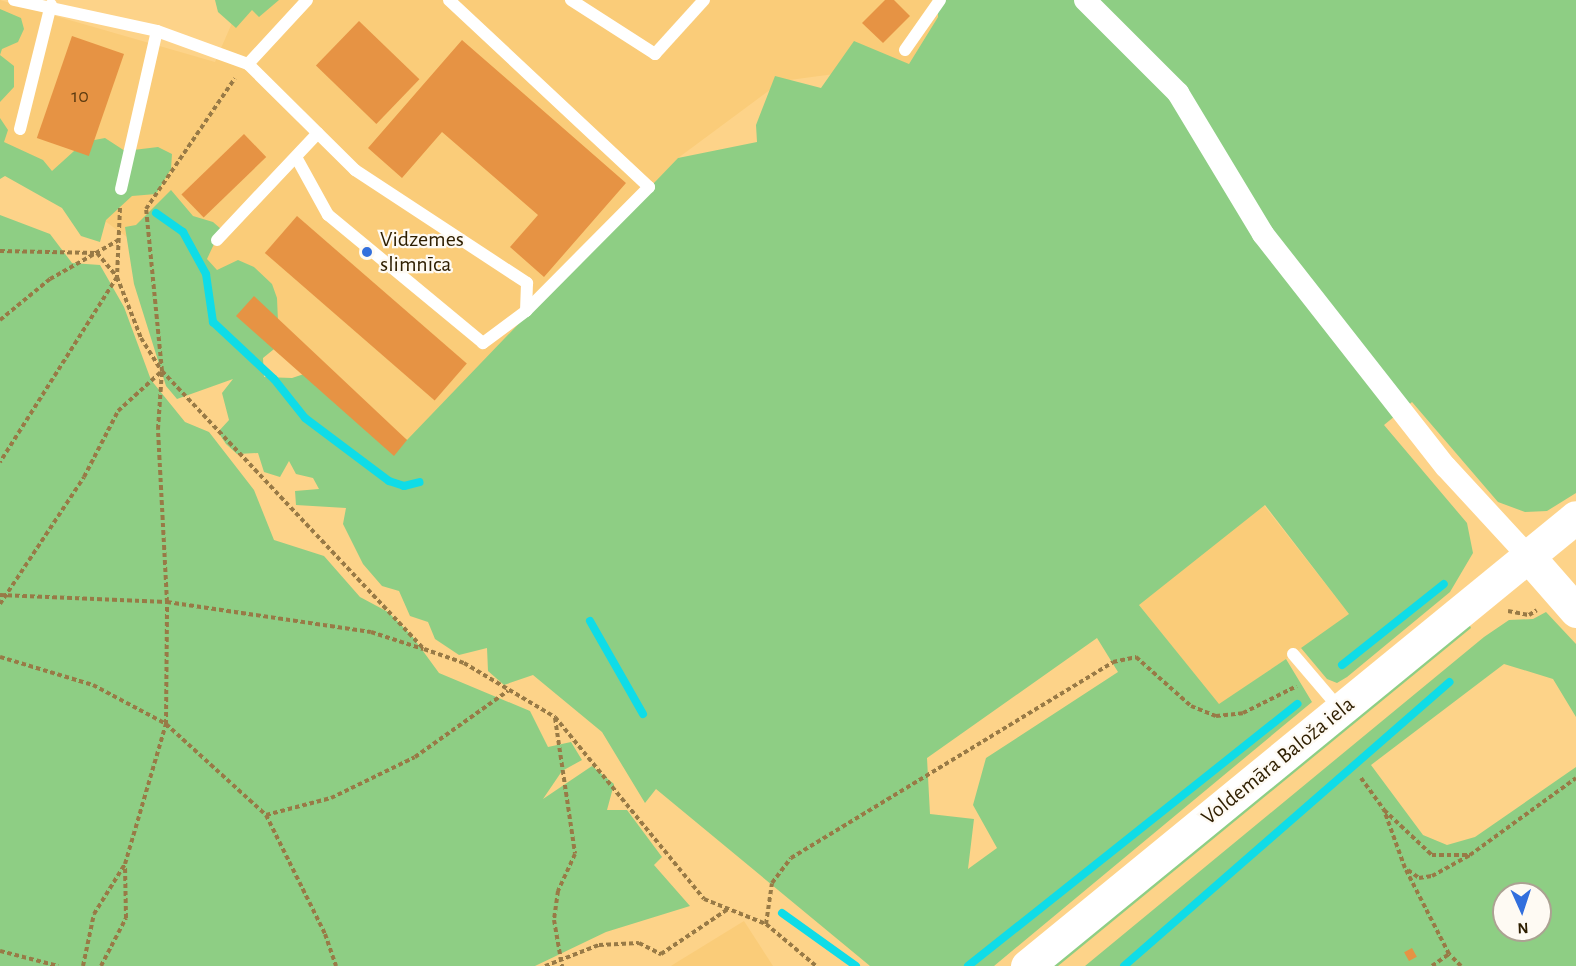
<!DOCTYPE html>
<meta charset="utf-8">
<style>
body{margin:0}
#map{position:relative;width:1576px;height:966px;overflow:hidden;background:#fdd389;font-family:"Alegreya Sans",sans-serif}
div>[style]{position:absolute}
.built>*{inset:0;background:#facc79}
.green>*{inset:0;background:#8ece84}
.stream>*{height:8px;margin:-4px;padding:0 4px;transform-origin:4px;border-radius:4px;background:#0fdce7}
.building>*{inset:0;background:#e69344;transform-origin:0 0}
.path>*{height:4px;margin-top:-2px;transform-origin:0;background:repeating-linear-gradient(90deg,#987a46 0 4.5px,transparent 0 7.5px)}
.lane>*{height:12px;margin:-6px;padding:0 6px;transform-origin:6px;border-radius:6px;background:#fff}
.street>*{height:22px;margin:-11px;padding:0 11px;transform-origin:11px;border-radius:11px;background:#fff}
.secondary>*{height:33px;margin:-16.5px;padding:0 16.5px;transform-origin:16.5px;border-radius:16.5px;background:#fff}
.dots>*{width:16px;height:16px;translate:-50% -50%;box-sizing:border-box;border:3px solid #fefaf3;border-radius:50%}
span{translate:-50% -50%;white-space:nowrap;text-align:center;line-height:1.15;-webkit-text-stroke:4.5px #fefaf3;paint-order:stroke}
.number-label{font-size:20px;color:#5c3b11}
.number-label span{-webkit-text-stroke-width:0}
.poi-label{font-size:22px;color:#2e1e00}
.left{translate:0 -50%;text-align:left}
.street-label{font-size:22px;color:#2e1e00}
.north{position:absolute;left:1492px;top:882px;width:60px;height:60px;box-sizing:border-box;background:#fefaf3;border:2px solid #aba292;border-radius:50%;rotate:177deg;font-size:16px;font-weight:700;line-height:24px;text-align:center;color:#2e1e00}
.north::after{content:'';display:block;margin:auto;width:21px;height:27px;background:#326fdd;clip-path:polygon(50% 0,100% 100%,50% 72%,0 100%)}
</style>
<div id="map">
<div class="built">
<div style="clip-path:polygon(0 0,215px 62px,242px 0,956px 0,938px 17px,909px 64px,782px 81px,678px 158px,394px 456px,236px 316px,0 145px)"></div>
<div style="clip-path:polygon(1240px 475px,1350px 615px,1219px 705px,1088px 541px)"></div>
<div style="clip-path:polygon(744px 921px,773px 966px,671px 966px,674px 964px)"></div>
</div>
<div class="green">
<div style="clip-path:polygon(215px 0,279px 0,259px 17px,252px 10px,236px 28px,218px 12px)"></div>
<div style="clip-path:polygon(evenodd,938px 0,1576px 0,1576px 493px,1547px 511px,1525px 512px,1498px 502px,1412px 402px,1384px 425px,1467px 523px,1473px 553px,1450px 592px,1347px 677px,1337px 683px,1327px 679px,1301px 648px,1349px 614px,1265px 505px,1139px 605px,1219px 704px,1286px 659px,1312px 702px,994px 966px,870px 966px,656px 789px,645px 803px,602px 732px,533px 675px,504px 685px,488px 671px,487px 648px,459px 655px,435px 639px,428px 622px,410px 616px,399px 591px,382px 586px,363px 564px,343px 524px,346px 508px,296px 505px,295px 491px,319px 489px,313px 478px,296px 474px,289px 461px,280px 477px,264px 472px,258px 453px,237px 454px,226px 444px,218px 432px,229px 420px,222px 393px,233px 379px,177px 399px,166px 386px,134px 284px,125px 227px,136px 225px,171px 190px,193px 216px,213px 222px,221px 229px,207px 259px,217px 270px,238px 260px,254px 267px,272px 284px,277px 298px,279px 345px,263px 358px,264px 377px,292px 378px,313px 371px,407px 440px,678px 158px,757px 142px,756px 125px,775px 76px,821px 88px,854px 41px,909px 64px,938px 17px,938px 0,1097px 638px,1118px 672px,986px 758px,973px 805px,997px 848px,968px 869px,974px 819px,930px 814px,927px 758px,1097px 638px)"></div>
<div style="clip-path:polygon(0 9px,21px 18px,24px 29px,18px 42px,2px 49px,0 55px,14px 66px,14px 87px,0 102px)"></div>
<div style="clip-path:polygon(0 118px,8px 130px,4px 142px,43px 160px,52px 171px,84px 142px,105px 138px,125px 151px,158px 147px,172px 154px,171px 169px,156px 194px,132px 196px,106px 220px,100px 242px,81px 236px,62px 208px,5px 176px,0 179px)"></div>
<div style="clip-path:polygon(0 215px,50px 234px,72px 263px,100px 265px,124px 307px,151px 380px,185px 422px,209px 432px,254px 490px,274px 540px,324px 556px,360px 597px,388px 612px,412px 636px,439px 673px,530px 711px,548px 747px,571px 742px,582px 760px,562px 771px,543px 799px,592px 766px,614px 784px,607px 810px,627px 810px,662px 857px,654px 865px,690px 906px,606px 932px,535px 966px,0 966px)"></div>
<div style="clip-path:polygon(evenodd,1546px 612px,1576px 644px,1576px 717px,1553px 679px,1504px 664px,1371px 765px,1423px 835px,1447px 845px,1475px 837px,1576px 767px,1576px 966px,1085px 966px,1484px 637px,1509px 620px,1533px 619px,1546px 612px,1504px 894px,1540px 894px,1540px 930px,1504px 930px,1504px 894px)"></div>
<div style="clip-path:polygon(1468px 621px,1471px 628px,1058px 966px,1049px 966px)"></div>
</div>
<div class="stream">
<div style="left:156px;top:213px;width:33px;rotate:35deg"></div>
<div style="left:183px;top:232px;width:48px;rotate:61.3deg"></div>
<div style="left:206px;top:274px;width:49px;rotate:81.7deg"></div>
<div style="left:213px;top:322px;width:83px;rotate:43.1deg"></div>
<div style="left:274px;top:379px;width:50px;rotate:51.5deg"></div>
<div style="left:305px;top:418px;width:105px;rotate:36.9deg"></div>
<div style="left:389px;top:481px;width:16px;rotate:18deg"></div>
<div style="left:404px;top:486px;width:16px;rotate:-14deg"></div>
<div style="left:590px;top:621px;width:107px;rotate:60.3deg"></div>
<div style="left:1342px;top:665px;width:130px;rotate:-38.5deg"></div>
<div style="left:782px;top:913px;width:91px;rotate:35.6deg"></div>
<div style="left:968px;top:966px;width:421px;rotate:-38.5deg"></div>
<div style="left:1124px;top:966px;width:432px;rotate:-41.1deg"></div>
</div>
<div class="building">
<div style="clip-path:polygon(885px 0,894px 0,910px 16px,883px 43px,862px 23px)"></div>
<div style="left:359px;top:21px;width:84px;height:62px;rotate:44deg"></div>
<div style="left:72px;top:36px;width:55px;height:108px;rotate:19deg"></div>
<div style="clip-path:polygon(462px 40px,626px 183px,544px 277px,510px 247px,538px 215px,442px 132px,402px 178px,368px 148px)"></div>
<div style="left:244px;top:134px;width:32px;height:87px;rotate:46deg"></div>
<div style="left:297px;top:216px;width:225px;height:49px;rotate:41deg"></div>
<div style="clip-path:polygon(254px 296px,407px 440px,394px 456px,236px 316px)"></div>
<div style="left:1412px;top:948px;width:10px;height:9px;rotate:61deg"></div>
</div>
<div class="path">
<div style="left:120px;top:208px;width:69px;rotate:92.5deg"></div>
<div style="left:117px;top:277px;width:66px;rotate:68.5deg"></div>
<div style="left:141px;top:338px;width:39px;rotate:58deg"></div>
<div style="left:162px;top:371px;width:382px;rotate:46.7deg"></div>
<div style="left:424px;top:649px;width:42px;rotate:19.3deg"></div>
<div style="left:464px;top:663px;width:106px;rotate:30.7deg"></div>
<div style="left:555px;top:717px;width:235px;rotate:50.7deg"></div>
<div style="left:704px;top:899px;width:67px;rotate:22deg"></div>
<div style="left:766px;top:924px;width:65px;rotate:40deg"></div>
<div style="left:0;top:251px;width:97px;rotate:1.2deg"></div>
<div style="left:97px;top:253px;width:31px;rotate:50deg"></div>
<div style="left:117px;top:277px;width:219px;rotate:122.3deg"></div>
<div style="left:0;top:320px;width:65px;rotate:-39.4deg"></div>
<div style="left:50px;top:279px;width:79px;rotate:-29.5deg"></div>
<div style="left:0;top:595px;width:167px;rotate:2.4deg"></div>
<div style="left:167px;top:602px;width:206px;rotate:8.4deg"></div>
<div style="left:371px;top:632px;width:55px;rotate:18.1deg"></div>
<div style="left:0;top:604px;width:152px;rotate:-56.5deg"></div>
<div style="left:84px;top:477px;width:74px;rotate:-62.7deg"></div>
<div style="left:118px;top:411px;width:59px;rotate:-42.3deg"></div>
<div style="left:1508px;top:611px;width:21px;rotate:11deg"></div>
<div style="left:1529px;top:615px;width:9px;rotate:-32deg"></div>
<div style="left:0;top:657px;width:97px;rotate:16.8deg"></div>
<div style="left:93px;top:685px;width:83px;rotate:28.1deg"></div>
<div style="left:166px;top:724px;width:135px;rotate:42.3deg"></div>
<div style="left:266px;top:815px;width:133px;rotate:63.6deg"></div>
<div style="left:325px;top:934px;width:34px;rotate:71deg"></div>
<div style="left:555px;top:718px;width:137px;rotate:81.6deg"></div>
<div style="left:575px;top:854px;width:41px;rotate:114.7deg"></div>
<div style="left:558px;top:891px;width:29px;rotate:98deg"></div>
<div style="left:554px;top:920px;width:47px;rotate:80.1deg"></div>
<div style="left:1361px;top:778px;width:39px;rotate:54deg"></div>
<div style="left:266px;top:815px;width:67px;rotate:-14.7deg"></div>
<div style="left:331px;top:798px;width:93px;rotate:-26deg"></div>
<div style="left:415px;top:757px;width:114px;rotate:-35.4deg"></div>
<div style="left:1408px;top:870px;width:14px;rotate:36deg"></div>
<div style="left:1419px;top:878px;width:13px;rotate:-9deg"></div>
<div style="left:1432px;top:876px;width:43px;rotate:-28.9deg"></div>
<div style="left:766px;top:924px;width:41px;rotate:-81.7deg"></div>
<div style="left:772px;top:883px;width:31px;rotate:-53deg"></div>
<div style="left:791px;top:858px;width:377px;rotate:-31.3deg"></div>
<div style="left:1113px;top:662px;width:24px;rotate:-12deg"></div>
<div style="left:1136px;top:657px;width:74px;rotate:41.7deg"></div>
<div style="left:1191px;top:706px;width:27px;rotate:22deg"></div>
<div style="left:1216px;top:716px;width:27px;rotate:-6deg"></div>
<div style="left:1243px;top:713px;width:60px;rotate:-26.6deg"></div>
<div style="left:0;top:951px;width:60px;rotate:14.5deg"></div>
<div style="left:83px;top:966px;width:53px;rotate:-78.1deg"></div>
<div style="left:94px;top:914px;width:59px;rotate:-58.2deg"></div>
<div style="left:125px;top:864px;width:146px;rotate:-73.7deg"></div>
<div style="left:166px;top:724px;width:122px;rotate:-89.5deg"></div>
<div style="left:167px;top:602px;width:173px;rotate:-93deg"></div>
<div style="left:158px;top:429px;width:58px;rotate:-86.1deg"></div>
<div style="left:162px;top:371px;width:163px;rotate:-95.6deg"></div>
<div style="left:146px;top:209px;width:158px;rotate:-55.8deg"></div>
<div style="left:101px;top:966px;width:54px;rotate:-62.5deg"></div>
<div style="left:126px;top:918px;width:53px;rotate:-91.1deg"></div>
<div style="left:545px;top:966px;width:58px;rotate:-21.3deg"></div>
<div style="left:599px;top:945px;width:40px;rotate:-2.9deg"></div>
<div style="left:639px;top:943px;width:25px;rotate:27deg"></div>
<div style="left:661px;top:954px;width:81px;rotate:-33.9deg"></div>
<div style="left:1432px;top:966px;width:21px;rotate:-35deg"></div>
<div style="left:1461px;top:966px;width:17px;rotate:-135deg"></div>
<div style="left:1449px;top:954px;width:97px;rotate:-117.1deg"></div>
<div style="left:1405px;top:868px;width:62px;rotate:-109.9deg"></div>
<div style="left:1384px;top:810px;width:66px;rotate:43.2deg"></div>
<div style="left:1432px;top:855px;width:38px"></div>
<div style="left:1470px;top:855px;width:131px;rotate:-36deg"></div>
</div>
<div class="lane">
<div style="left:14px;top:0;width:146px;rotate:12.2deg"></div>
<div style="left:157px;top:31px;width:97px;rotate:19.9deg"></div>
<div style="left:248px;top:64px;width:87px;rotate:-47.3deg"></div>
<div style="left:449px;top:0;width:274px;rotate:43.1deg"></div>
<div style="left:649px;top:187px;width:175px;rotate:134.8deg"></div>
<div style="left:571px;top:0;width:100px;rotate:32.7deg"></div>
<div style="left:655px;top:54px;width:73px;rotate:-47.8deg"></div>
<div style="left:905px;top:50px;width:61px;rotate:-55deg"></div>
<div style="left:248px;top:64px;width:151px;rotate:44.7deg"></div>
<div style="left:355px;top:170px;width:206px;rotate:33.3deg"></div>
<div style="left:527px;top:283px;width:28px;rotate:92deg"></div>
<div style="left:526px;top:311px;width:54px;rotate:143.3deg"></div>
<div style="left:483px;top:343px;width:201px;rotate:-140.4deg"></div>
<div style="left:328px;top:215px;width:66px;rotate:-118.9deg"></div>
<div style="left:20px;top:129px;width:128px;rotate:-76deg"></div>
<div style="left:121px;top:189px;width:162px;rotate:-77.2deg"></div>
<div style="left:217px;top:240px;width:147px;rotate:-46.7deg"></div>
<div style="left:1293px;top:654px;width:72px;rotate:49.5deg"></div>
</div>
<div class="street">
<div style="left:1085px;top:0;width:132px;rotate:45deg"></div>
<div style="left:1178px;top:93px;width:165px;rotate:58.9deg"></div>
<div style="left:1263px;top:234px;width:296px;rotate:51.9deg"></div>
<div style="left:1446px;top:467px;width:121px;rotate:47.3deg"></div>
</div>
<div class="secondary">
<div style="left:1528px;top:556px;width:73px;rotate:48.9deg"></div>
<div style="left:1027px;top:966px;width:709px;rotate:-39.28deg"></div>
</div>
<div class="dots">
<div style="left:367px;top:252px;background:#326fdd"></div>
</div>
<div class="number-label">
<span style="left:80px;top:96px">10</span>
</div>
<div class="poi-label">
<span class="left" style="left:380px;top:252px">Vidzemes<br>slimnīca</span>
</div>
<div class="street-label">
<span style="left:1278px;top:761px;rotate:-39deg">Voldemāra Baloža iela</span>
</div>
<div class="north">N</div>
</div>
